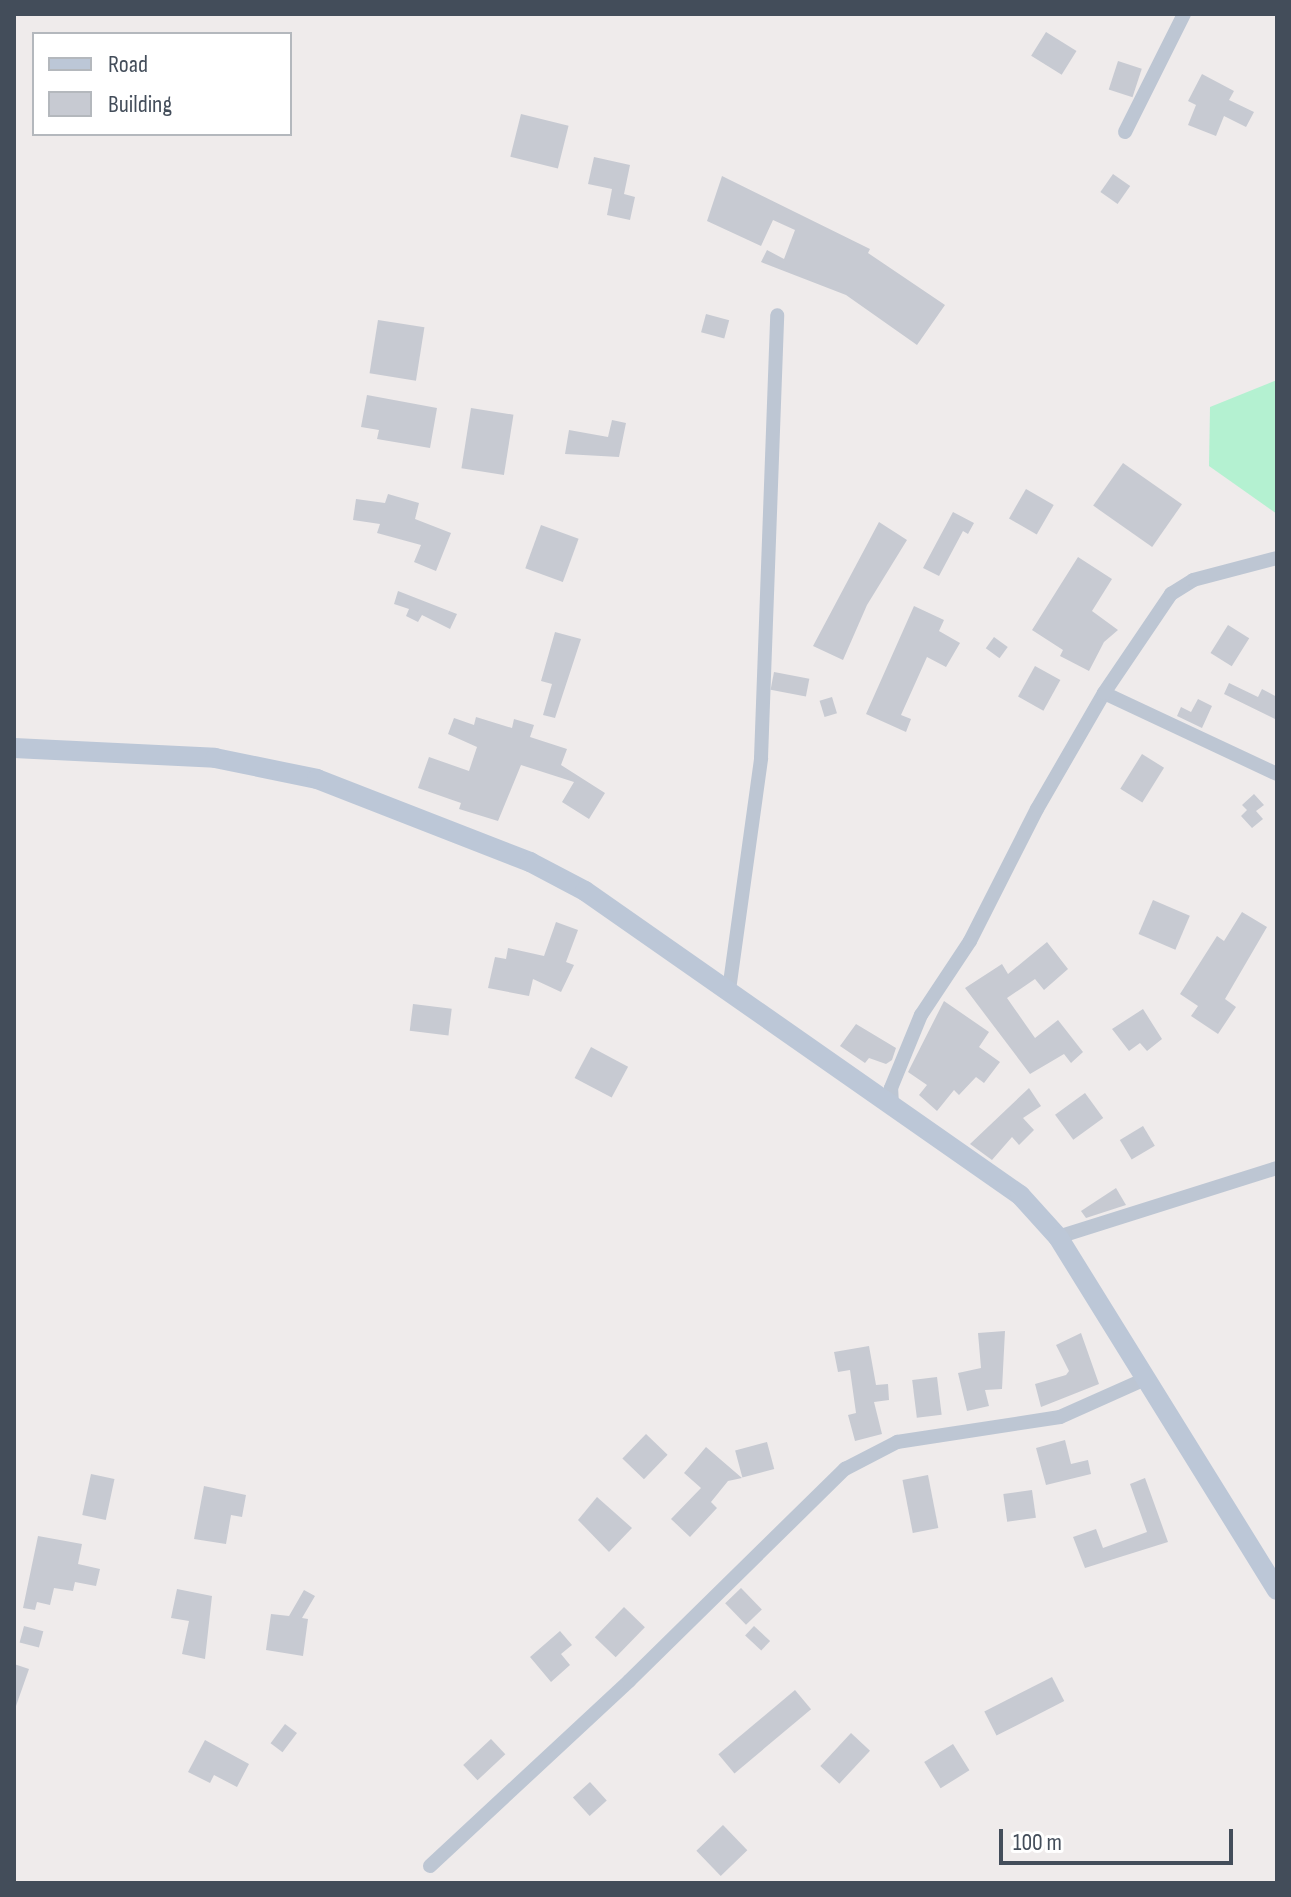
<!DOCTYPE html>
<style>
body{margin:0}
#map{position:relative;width:1291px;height:1897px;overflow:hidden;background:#efebeb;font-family:"Sofia Sans Condensed",sans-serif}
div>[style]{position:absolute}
.green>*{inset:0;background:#b4f1d1}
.building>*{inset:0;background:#c7cad2;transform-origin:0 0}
.street>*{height:14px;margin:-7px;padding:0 7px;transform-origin:7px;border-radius:7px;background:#bdc6d3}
.secondary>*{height:20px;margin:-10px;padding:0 10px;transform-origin:10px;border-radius:10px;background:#bcc7d7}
span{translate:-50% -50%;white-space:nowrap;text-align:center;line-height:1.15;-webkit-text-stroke:6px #fff;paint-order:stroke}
.frame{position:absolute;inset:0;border:16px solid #434d5a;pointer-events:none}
.legend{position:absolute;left:32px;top:32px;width:260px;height:104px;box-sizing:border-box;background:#fff;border:2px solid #b4b8bd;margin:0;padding:10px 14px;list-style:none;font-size:24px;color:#434d5a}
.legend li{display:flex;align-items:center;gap:16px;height:40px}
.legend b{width:40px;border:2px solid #b4b8bd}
.scale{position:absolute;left:999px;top:1829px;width:234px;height:36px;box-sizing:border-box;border:4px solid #434d5a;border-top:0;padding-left:10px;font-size:24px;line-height:28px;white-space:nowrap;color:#434d5a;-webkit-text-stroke:6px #fff;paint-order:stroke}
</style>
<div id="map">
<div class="green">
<div style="clip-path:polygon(1277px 380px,1277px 514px,1209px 466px,1210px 407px)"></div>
</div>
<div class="building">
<div style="left:1046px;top:32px;width:36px;height:28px;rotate:32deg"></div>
<div style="left:1118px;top:61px;width:25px;height:30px;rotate:18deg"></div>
<div style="clip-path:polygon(1202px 74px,1234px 91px,1229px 100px,1254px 112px,1246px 127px,1224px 116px,1216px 136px,1188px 125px,1196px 105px,1188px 101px)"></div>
<div style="left:521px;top:114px;width:49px;height:44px;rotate:14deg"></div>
<div style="clip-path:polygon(594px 157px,630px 165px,624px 194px,635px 197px,630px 220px,607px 215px,612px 189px,588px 184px)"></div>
<div style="left:1113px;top:174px;width:21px;height:22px;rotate:35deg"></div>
<div style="clip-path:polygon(722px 176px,870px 249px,868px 253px,945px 305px,917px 345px,846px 295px,761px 262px,767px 250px,784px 259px,795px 230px,773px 220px,761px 246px,707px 221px)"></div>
<div style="left:706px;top:314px;width:24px;height:19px;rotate:15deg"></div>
<div style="left:378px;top:320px;width:47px;height:54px;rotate:9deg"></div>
<div style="clip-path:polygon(367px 395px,437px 408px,430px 448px,377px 439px,379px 430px,361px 427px)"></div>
<div style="left:471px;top:408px;width:43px;height:61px;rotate:9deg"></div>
<div style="clip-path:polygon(612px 420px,626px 423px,619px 457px,565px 454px,569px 430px,608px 437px)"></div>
<div style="left:1123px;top:463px;width:72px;height:52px;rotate:35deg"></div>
<div style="left:1026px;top:489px;width:32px;height:34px;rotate:30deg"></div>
<div style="clip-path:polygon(388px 494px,419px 503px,415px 519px,451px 533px,436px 571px,414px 562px,421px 545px,377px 533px,380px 524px,353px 520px,356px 499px,385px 503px)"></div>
<div style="clip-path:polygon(953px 512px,974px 523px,968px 534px,963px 531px,939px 576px,923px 568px)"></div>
<div style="clip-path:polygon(879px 522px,907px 540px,867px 605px,843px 660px,813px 646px)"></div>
<div style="left:541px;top:525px;width:40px;height:46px;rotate:20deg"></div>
<div style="clip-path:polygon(1078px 557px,1112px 579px,1092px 611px,1118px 630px,1104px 642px,1089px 671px,1060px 656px,1063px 650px,1032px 630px)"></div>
<div style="clip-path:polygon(398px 591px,457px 614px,450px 629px,422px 615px,418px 622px,406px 616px,409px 609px,394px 604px)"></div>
<div style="clip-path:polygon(914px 606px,944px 620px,939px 631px,960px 643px,946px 667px,927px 657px,901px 715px,911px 719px,906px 732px,866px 714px)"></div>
<div style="left:1228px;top:625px;width:25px;height:33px;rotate:32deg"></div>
<div style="clip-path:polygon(555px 632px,581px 639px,555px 718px,543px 715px,552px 684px,541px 681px)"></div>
<div style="left:994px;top:637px;width:17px;height:14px;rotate:36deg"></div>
<div style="left:1035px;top:666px;width:29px;height:35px;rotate:29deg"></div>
<div style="left:774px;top:672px;width:36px;height:18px;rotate:11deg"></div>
<div style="clip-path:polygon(1229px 683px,1258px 697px,1262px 689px,1277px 697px,1277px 720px,1224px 694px)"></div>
<div style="left:832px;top:697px;width:17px;height:13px;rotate:73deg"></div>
<div style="clip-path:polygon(1198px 699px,1212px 706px,1202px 728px,1177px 716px,1181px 707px,1191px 712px)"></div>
<div style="clip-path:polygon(476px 717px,512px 728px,514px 719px,534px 725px,530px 737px,567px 749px,561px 765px,605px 793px,589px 819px,562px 802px,574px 782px,521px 765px,498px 821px,459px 809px,461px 803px,418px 788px,429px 757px,469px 771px,477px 747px,448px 734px,454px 718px,474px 725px)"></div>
<div style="left:1142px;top:754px;width:26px;height:41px;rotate:32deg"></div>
<div style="clip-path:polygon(1254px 794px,1264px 805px,1256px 811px,1263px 819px,1252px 828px,1241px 816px,1247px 810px,1242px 805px)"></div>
<div style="left:1153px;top:900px;width:40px;height:37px;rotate:23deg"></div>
<div style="clip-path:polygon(1242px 912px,1267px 927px,1225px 999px,1236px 1007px,1218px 1034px,1191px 1016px,1198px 1006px,1180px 994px,1217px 936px,1224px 941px)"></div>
<div style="clip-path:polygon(556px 922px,578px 930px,566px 962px,574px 965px,561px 992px,533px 979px,529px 996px,488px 988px,495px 957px,506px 959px,508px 948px,544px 956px)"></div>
<div style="clip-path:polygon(1047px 942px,1068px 969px,1044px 990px,1035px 979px,1007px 998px,1035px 1038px,1058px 1020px,1083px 1052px,1071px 1063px,1064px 1054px,1030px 1074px,965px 988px,1002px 964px,1008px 974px)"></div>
<div style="clip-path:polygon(944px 1001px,989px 1032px,979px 1047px,1000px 1062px,984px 1083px,976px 1077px,959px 1095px,954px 1090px,937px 1111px,919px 1095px,927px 1085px,908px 1072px)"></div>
<div style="left:413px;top:1004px;width:39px;height:27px;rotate:7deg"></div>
<div style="clip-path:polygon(1143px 1009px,1162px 1039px,1147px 1051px,1140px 1043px,1129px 1051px,1112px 1029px)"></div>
<div style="clip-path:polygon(856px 1024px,896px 1048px,892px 1060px,886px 1064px,869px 1058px,865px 1063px,840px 1046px)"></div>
<div style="left:591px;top:1047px;width:42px;height:35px;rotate:28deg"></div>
<div style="clip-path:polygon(1029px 1088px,1041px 1106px,1023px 1118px,1034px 1130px,1019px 1145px,1012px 1137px,992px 1160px,970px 1144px)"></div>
<div style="left:1085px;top:1093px;width:31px;height:37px;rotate:54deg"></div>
<div style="left:1143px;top:1126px;width:23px;height:27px;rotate:59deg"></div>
<div style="clip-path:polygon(1116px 1188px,1126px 1205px,1086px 1218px,1081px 1211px)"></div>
<div style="clip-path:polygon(1005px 1331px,1002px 1389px,985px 1390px,989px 1406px,967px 1411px,958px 1373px,981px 1368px,978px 1333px)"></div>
<div style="clip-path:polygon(1081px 1333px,1099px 1384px,1041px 1407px,1035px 1384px,1066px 1375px,1069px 1371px,1056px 1345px)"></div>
<div style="clip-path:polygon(869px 1346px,876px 1385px,888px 1384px,889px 1400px,874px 1402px,882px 1434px,855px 1441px,848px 1415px,856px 1413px,850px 1370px,838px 1372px,834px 1352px)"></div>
<div style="left:937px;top:1377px;width:38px;height:25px;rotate:83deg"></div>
<div style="left:646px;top:1434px;width:30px;height:34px;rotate:44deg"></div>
<div style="clip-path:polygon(1065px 1440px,1071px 1464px,1088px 1460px,1091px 1474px,1046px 1485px,1036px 1448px)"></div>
<div style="left:767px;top:1442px;width:28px;height:33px;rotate:75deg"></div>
<div style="clip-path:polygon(706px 1447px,742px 1478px,728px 1481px,711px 1502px,717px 1508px,690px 1537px,671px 1519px,701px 1488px,684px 1473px)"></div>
<div style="left:91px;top:1474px;width:24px;height:42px;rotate:12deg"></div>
<div style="left:928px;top:1475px;width:54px;height:26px;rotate:79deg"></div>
<div style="clip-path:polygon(1145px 1478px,1168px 1542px,1085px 1568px,1073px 1537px,1096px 1529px,1103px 1548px,1147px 1532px,1130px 1484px)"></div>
<div style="clip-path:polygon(204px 1486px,246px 1495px,242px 1517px,231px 1515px,226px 1544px,194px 1539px)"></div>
<div style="left:1032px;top:1490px;width:28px;height:29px;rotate:82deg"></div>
<div style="clip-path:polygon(597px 1497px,632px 1528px,609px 1552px,578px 1520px)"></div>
<div style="clip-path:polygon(38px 1536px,82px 1544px,78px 1564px,100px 1569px,96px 1586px,75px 1582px,73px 1591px,54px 1588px,50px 1605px,37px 1602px,35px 1610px,23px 1608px)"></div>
<div style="left:741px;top:1588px;width:30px;height:22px;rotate:46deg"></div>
<div style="clip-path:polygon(177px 1589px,212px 1596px,205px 1659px,182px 1654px,189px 1621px,171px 1618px)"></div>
<div style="clip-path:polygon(304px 1590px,315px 1596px,302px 1618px,308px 1619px,303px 1656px,266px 1650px,271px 1614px,289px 1616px)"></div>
<div style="left:624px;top:1607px;width:29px;height:42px;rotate:44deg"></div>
<div style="left:24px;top:1626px;width:20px;height:17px;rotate:15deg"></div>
<div style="left:754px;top:1626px;width:22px;height:13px;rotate:43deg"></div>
<div style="clip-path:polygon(560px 1631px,572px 1645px,561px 1654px,570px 1665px,551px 1682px,530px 1657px)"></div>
<div style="clip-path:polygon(14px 1664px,29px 1669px,16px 1706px,14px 1706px)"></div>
<div style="left:1052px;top:1677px;width:27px;height:76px;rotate:63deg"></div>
<div style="left:795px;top:1690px;width:25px;height:100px;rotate:50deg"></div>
<div style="left:285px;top:1724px;width:15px;height:24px;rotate:37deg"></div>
<div style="left:851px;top:1733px;width:26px;height:45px;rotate:43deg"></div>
<div style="left:491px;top:1739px;width:21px;height:38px;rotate:47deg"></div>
<div style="clip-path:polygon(205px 1740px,249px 1764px,237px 1787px,214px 1775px,210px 1783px,188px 1772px)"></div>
<div style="left:953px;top:1744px;width:31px;height:34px;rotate:58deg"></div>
<div style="left:590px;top:1782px;width:25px;height:23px;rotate:48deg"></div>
<div style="left:723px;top:1825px;width:35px;height:37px;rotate:46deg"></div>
</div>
<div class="street">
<div style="left:1125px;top:132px;width:132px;rotate:-63.4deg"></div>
<div style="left:1104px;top:693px;width:191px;rotate:25.1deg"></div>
<div style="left:729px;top:990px;width:234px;rotate:-82.1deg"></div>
<div style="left:761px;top:758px;width:443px;rotate:-87.9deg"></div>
<div style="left:892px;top:1105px;width:17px;rotate:-93deg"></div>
<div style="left:891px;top:1088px;width:79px;rotate:-67.7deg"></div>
<div style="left:921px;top:1015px;width:89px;rotate:-56.5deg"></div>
<div style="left:970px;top:941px;width:148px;rotate:-63.1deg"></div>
<div style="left:1037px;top:809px;width:134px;rotate:-60deg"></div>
<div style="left:1104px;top:693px;width:120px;rotate:-55.9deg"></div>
<div style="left:1171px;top:594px;width:26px;rotate:-32deg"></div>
<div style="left:1193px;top:580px;width:87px;rotate:-14.7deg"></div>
<div style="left:1058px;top:1237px;width:230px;rotate:-17.5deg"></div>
<div style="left:430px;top:1866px;width:272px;rotate:-42.9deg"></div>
<div style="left:629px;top:1681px;width:303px;rotate:-44.5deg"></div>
<div style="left:845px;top:1469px;width:59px;rotate:-27.4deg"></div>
<div style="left:897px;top:1442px;width:165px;rotate:-8.7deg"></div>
<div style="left:1060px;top:1417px;width:93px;rotate:-24.1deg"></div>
</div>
<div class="secondary">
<div style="left:14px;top:748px;width:201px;rotate:2.8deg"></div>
<div style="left:215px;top:758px;width:104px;rotate:11.6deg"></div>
<div style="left:317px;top:779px;width:229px;rotate:21.3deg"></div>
<div style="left:530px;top:862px;width:62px;rotate:27.8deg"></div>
<div style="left:585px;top:891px;width:531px;rotate:34.95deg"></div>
<div style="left:1020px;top:1195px;width:57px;rotate:47.9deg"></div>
<div style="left:1058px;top:1237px;width:415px;rotate:58.2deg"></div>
</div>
<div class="frame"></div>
<ul class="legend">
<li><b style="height:10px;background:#bcc7d7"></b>Road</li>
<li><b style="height:22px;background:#c7cad2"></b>Building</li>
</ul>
<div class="scale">100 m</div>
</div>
